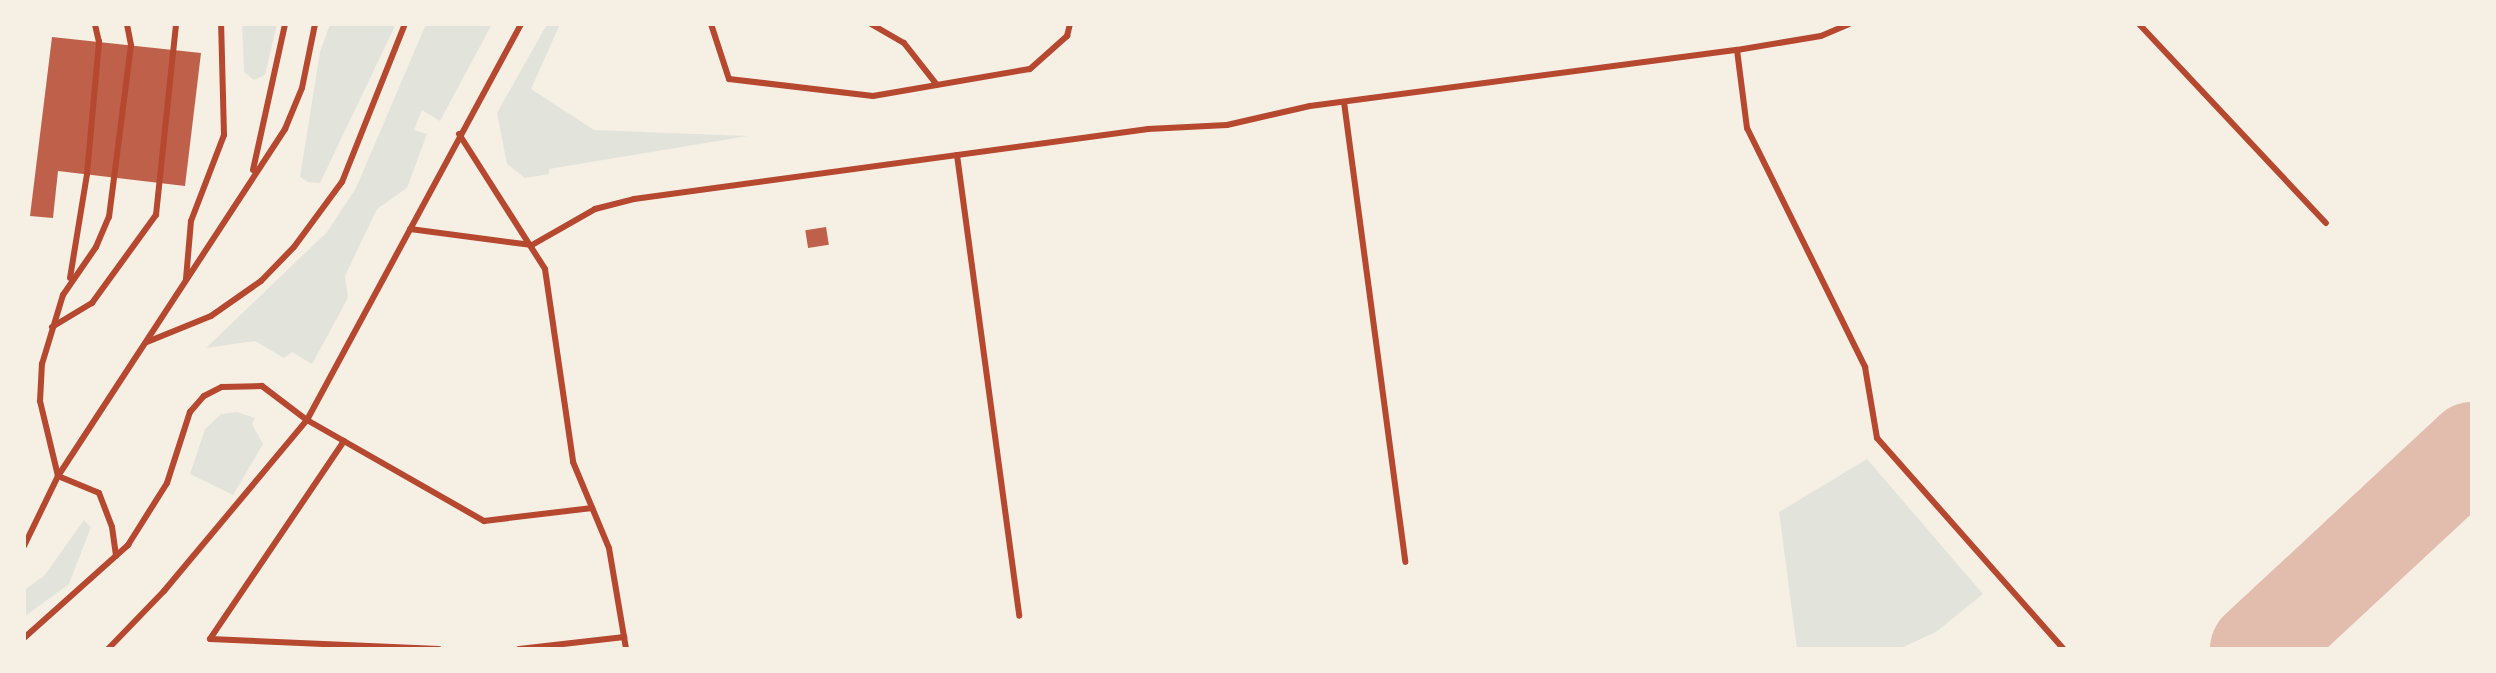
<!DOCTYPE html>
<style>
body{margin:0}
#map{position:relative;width:2496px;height:673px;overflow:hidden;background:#f6efe4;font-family:Commissioner,sans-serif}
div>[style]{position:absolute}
.green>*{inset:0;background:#e2e4dc}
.taxiway>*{height:94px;margin:-47px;padding:0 47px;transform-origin:47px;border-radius:47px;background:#e2bdae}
.building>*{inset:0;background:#bf614a;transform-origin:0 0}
.service>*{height:6px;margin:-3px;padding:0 3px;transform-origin:3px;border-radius:3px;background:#b5482f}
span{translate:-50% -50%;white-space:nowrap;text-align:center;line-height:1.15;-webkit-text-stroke:7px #f6efe4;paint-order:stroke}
.frame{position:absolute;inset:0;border:26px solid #f6efe4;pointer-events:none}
</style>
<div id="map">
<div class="green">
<div style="clip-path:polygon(242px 24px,277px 24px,265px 75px,254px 80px,244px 72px)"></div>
<div style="clip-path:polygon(330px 24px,396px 24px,320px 183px,308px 182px,300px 177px,320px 52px)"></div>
<div style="clip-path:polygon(426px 24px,492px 24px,440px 121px,422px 110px,414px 130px,427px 134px,407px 188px,377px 209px,345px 276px,348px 298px,312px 364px,292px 352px,284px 358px,255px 341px,206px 348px,327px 232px,356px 188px)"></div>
<div style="clip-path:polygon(547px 24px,560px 24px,531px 89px,594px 130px,748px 136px,549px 169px,549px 174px,525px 178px,507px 164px,497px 113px)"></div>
<div style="clip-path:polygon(237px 412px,255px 418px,252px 424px,263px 444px,233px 495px,190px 474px,205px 429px,221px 414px)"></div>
<div style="clip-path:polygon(1867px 459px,1983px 594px,1936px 632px,1899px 649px,1797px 649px,1779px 512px)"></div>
<div style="clip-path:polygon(84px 520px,91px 527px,69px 584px,24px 617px,24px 590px,44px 576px)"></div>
</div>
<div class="taxiway">
<div style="left:2257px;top:649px;width:294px;rotate:-42.9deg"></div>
</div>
<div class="building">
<div style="clip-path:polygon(52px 37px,201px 53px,185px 186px,58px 171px,53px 218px,30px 216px)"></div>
<div style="left:826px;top:227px;width:18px;height:21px;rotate:81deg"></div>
</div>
<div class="service">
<div style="left:711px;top:24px;width:58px;rotate:71.9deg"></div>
<div style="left:729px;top:79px;width:145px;rotate:6.7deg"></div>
<div style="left:873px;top:96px;width:159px;rotate:-9.8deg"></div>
<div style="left:1030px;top:69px;width:50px;rotate:-41.7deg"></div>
<div style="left:1067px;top:36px;width:12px;rotate:-76deg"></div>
<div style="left:871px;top:24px;width:38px;rotate:30deg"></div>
<div style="left:904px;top:43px;width:53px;rotate:51.8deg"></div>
<div style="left:2139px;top:24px;width:273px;rotate:46.8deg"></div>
<div style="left:1737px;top:50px;width:79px;rotate:82.7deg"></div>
<div style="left:1747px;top:128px;width:267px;rotate:63.7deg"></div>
<div style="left:1865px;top:367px;width:72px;rotate:80.4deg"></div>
<div style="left:1877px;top:438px;width:282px;rotate:48.5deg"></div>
<div style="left:1344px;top:102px;width:464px;rotate:82.4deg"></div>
<div style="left:459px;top:134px;width:160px;rotate:57.5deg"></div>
<div style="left:545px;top:269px;width:195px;rotate:81.7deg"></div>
<div style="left:573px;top:462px;width:93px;rotate:67.3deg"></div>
<div style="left:609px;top:548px;width:102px;rotate:80.4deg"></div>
<div style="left:957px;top:155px;width:465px;rotate:82.3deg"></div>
<div style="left:253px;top:170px;width:149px;rotate:-77.6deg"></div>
<div style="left:410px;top:229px;width:123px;rotate:7.5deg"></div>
<div style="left:532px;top:245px;width:73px;rotate:-29.7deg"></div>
<div style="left:595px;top:209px;width:40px;rotate:-14.4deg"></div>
<div style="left:634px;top:199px;width:519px;rotate:-7.76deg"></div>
<div style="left:1148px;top:129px;width:79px;rotate:-2.9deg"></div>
<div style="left:1227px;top:125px;width:85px;rotate:-12.9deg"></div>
<div style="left:1310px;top:106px;width:431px;rotate:-7.5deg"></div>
<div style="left:1737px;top:50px;width:85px;rotate:-9.5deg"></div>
<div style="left:1821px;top:36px;width:30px;rotate:-23deg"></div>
<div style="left:70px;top:278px;width:105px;rotate:-80.7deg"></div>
<div style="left:87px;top:174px;width:133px;rotate:-84.8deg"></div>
<div style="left:99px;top:42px;width:18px;rotate:-103deg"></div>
<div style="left:186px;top:279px;width:58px;rotate:-85.1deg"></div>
<div style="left:191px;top:221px;width:92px;rotate:-69deg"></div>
<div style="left:224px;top:135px;width:111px;rotate:-91.5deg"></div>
<div style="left:52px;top:327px;width:47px;rotate:-31deg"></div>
<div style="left:92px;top:303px;width:109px;rotate:-54deg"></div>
<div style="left:156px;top:215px;width:192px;rotate:-84deg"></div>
<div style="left:147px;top:342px;width:69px;rotate:-22.1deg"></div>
<div style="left:211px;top:316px;width:61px;rotate:-35deg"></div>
<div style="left:261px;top:281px;width:47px;rotate:-45.9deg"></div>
<div style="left:294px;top:247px;width:81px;rotate:-53.6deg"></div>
<div style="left:342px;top:182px;width:170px;rotate:-68.3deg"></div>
<div style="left:344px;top:441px;width:239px;rotate:124.1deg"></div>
<div style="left:210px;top:639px;width:229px;rotate:2.5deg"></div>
<div style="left:58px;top:476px;width:77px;rotate:-103.5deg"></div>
<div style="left:40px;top:401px;width:37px;rotate:-87deg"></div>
<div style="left:42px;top:364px;width:72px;rotate:-73.1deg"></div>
<div style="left:63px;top:295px;width:58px;rotate:-55.5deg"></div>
<div style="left:96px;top:247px;width:33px;rotate:-67deg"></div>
<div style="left:109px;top:217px;width:173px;rotate:-82.7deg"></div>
<div style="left:131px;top:45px;width:21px;rotate:-101deg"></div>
<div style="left:58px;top:476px;width:44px;rotate:22.5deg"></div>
<div style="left:99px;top:493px;width:36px;rotate:69deg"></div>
<div style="left:112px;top:527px;width:29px;rotate:82deg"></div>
<div style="left:24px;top:546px;width:78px;rotate:-64.1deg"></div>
<div style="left:58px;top:476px;width:415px;rotate:-56.8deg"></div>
<div style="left:285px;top:129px;width:44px;rotate:-67.5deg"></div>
<div style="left:302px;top:88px;width:65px;rotate:-78.5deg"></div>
<div style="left:24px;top:638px;width:140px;rotate:-41.8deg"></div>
<div style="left:128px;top:545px;width:73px;rotate:-57.8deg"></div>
<div style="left:167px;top:483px;width:75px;rotate:-72.1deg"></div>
<div style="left:190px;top:412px;width:21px;rotate:-49deg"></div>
<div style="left:204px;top:396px;width:20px;rotate:-27deg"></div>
<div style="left:222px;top:387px;width:40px;rotate:-1.4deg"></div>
<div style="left:262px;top:386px;width:56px;rotate:37.1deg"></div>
<div style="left:307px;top:420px;width:204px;rotate:29.7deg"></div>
<div style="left:484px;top:521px;width:109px;rotate:-6.9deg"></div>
<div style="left:108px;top:649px;width:81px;rotate:-46deg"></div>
<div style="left:164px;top:591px;width:223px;rotate:-50.1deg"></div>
<div style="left:307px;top:420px;width:450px;rotate:-61.6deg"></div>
<div style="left:519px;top:649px;width:106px;rotate:-6.5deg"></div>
</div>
<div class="frame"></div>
</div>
